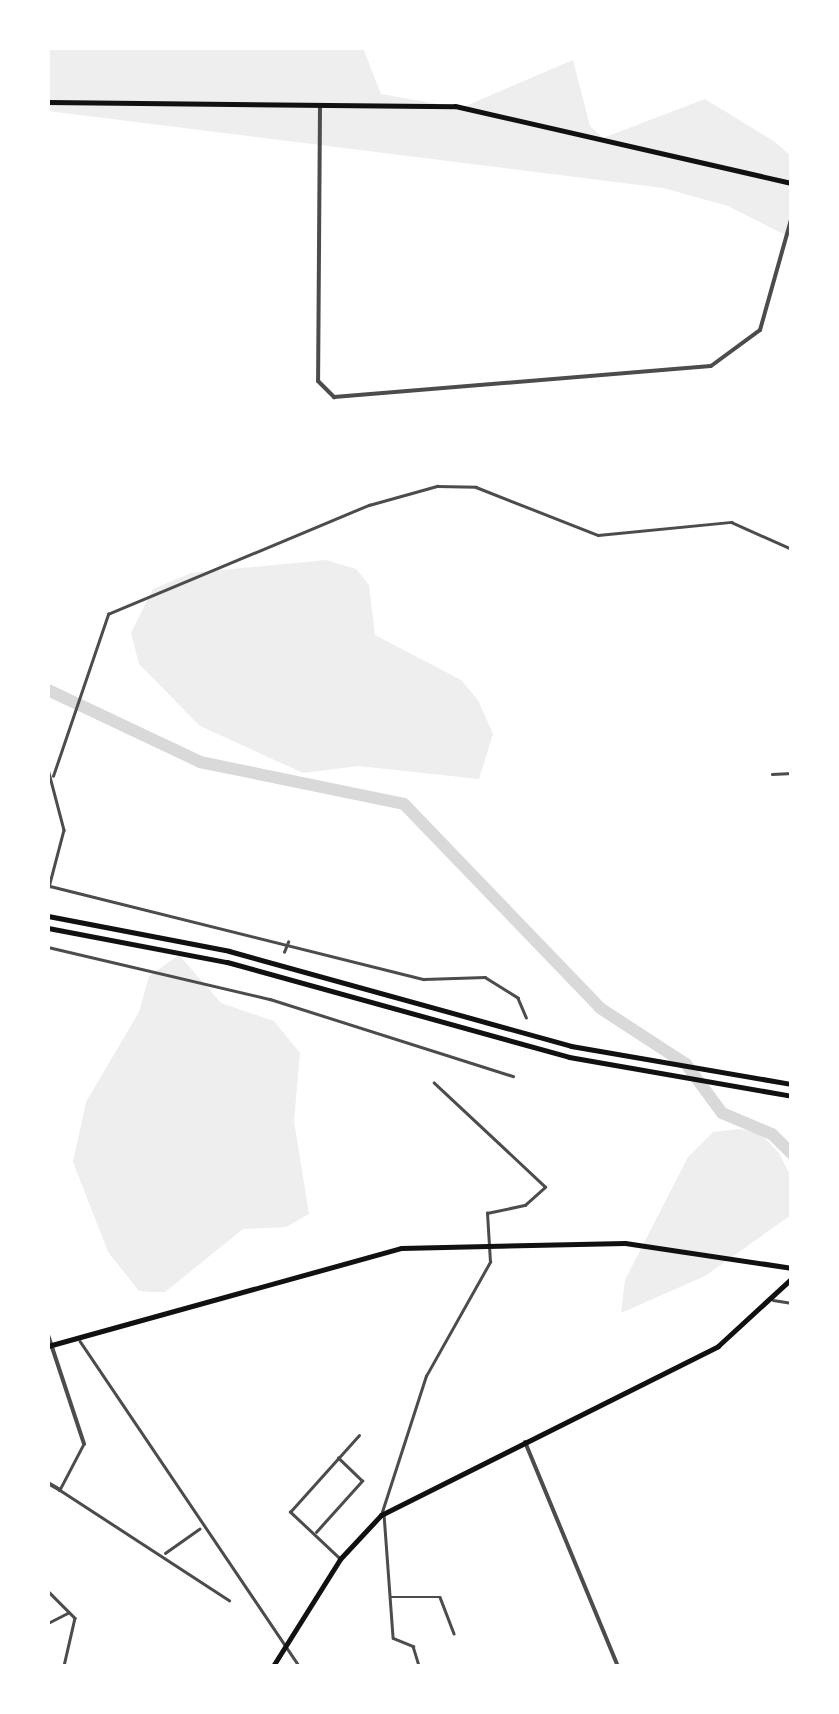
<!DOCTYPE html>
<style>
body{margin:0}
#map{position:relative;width:839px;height:1714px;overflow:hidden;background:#fff;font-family:Quicksand,sans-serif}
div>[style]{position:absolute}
.green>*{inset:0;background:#eee}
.river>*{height:12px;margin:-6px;padding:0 6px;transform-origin:6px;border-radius:6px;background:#d9d9d9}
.minor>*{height:2.5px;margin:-1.25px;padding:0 1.25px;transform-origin:1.25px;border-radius:1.25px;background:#4c4c4c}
.tertiary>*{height:4px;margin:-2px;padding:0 2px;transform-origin:2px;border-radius:2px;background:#4c4c4c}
.primary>*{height:5px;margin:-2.5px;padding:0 2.5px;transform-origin:2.5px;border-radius:2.5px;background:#111}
.trunk>*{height:5px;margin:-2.5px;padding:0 2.5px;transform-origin:2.5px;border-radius:2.5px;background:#111}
.motorway>*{height:5px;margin:-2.5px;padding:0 2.5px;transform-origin:2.5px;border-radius:2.5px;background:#111}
span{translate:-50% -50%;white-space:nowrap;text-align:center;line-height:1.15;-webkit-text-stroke:8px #fff;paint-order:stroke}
.frame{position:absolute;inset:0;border:50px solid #fff;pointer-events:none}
</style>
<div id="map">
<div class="green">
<div style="clip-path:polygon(48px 48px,363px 48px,381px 94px,461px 108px,573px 60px,590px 126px,603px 138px,705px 99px,775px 142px,791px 156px,791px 238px,728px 206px,663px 188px,48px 111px)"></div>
<div style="clip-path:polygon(326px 560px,356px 569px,369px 585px,375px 635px,461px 680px,478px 700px,493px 734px,479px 779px,358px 766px,303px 773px,200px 726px,139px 664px,131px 633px,153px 589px,191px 573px)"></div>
<div style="clip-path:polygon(179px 955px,221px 1003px,274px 1021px,300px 1053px,294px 1121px,309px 1214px,286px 1227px,243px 1229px,165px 1292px,151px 1292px,139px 1291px,108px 1252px,73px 1162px,86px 1102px,139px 1012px,149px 976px)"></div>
<div style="clip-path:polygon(740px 1129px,760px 1133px,779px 1153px,791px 1177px,791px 1215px,705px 1276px,621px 1313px,625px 1280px,688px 1157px,713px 1132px)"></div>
</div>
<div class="river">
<div style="left:48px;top:690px;width:168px;rotate:25.3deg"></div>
<div style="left:200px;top:762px;width:208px;rotate:11.6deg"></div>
<div style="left:404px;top:804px;width:283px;rotate:46.1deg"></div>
<div style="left:600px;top:1008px;width:103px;rotate:33.1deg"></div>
<div style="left:686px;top:1064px;width:61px;rotate:53.7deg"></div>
<div style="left:722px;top:1113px;width:54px;rotate:22.8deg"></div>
<div style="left:772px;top:1134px;width:28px;rotate:45deg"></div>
</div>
<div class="minor">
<div style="left:48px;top:769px;width:63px;rotate:75.3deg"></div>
<div style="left:64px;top:830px;width:63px;rotate:104.7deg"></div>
<div style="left:772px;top:774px;width:20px;rotate:-3deg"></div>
<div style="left:53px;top:776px;width:171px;rotate:-71.2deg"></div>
<div style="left:108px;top:614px;width:283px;rotate:-22.7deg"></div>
<div style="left:369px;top:505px;width:71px;rotate:-15.6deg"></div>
<div style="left:437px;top:486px;width:39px;rotate:1deg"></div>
<div style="left:476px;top:487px;width:131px;rotate:21.5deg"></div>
<div style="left:598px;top:535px;width:134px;rotate:-5.6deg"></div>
<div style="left:731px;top:522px;width:67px;rotate:23.9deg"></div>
<div style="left:50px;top:886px;width:385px;rotate:14deg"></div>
<div style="left:424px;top:979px;width:61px;rotate:-1.9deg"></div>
<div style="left:485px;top:977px;width:39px;rotate:32deg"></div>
<div style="left:518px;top:998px;width:21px;rotate:67deg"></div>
<div style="left:48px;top:947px;width:228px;rotate:13.2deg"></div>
<div style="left:270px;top:999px;width:255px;rotate:17.6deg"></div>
<div style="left:284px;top:952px;width:11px;rotate:-68deg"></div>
<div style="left:773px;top:1300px;width:19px;rotate:9deg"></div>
<div style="left:80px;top:1341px;width:392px;rotate:56deg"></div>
<div style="left:83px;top:1446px;width:50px;rotate:117.6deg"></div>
<div style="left:60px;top:1490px;width:202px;rotate:33.1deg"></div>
<div style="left:384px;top:1514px;width:124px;rotate:85.8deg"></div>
<div style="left:393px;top:1638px;width:22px;rotate:22deg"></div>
<div style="left:413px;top:1646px;width:21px;rotate:73deg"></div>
<div style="left:381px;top:1515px;width:146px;rotate:-72.1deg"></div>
<div style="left:426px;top:1376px;width:131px;rotate:-60.7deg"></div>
<div style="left:490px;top:1262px;width:49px;rotate:-93.5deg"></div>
<div style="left:487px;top:1213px;width:39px;rotate:-12deg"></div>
<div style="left:525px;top:1205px;width:27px;rotate:-42deg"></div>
<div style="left:545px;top:1187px;width:152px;rotate:-136.9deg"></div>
<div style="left:316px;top:1532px;width:69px;rotate:-48deg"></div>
<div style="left:362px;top:1481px;width:33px;rotate:-136deg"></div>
<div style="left:165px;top:1553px;width:42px;rotate:-35.2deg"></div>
<div style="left:339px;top:1558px;width:67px;rotate:-136.8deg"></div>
<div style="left:290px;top:1512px;width:103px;rotate:-48.1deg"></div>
<div style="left:48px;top:1591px;width:38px;rotate:45deg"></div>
<div style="left:75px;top:1618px;width:49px;rotate:102.9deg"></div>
<div style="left:391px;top:1597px;width:49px"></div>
<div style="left:440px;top:1597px;width:39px;rotate:69deg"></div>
<div style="left:48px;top:1623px;width:22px;rotate:-27deg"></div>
</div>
<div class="tertiary">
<div style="left:320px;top:106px;width:275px;rotate:90.4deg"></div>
<div style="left:318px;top:381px;width:23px;rotate:45deg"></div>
<div style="left:334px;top:397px;width:378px;rotate:-4.7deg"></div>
<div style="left:711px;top:366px;width:61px;rotate:-36.3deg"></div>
<div style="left:760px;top:330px;width:118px;rotate:-74.3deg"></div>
<div style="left:48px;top:1335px;width:115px;rotate:71.7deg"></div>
<div style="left:525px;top:1442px;width:243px;rotate:67.5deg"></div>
<div style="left:48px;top:1483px;width:14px;rotate:30deg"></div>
</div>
<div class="primary">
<div style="left:48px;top:102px;width:407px;rotate:0.6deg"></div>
<div style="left:455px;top:106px;width:346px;rotate:12.9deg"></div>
<div style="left:273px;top:1666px;width:126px;rotate:-57.9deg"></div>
<div style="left:340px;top:1559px;width:60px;rotate:-47deg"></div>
<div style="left:381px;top:1515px;width:377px;rotate:-26.6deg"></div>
<div style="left:718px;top:1346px;width:100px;rotate:-42.6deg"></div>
</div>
<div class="trunk">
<div style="left:48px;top:1346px;width:366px;rotate:-15.5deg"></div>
<div style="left:401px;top:1248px;width:224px;rotate:-1.3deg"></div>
<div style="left:625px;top:1243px;width:169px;rotate:8.5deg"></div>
</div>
<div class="motorway">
<div style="left:48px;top:916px;width:184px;rotate:10.9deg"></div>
<div style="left:229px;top:951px;width:355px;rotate:15.5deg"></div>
<div style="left:571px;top:1046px;width:224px;rotate:9.8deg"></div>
<div style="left:48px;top:928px;width:182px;rotate:10.8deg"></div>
<div style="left:227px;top:962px;width:355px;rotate:15.5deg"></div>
<div style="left:569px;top:1057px;width:226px;rotate:9.9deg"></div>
</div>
<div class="frame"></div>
</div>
